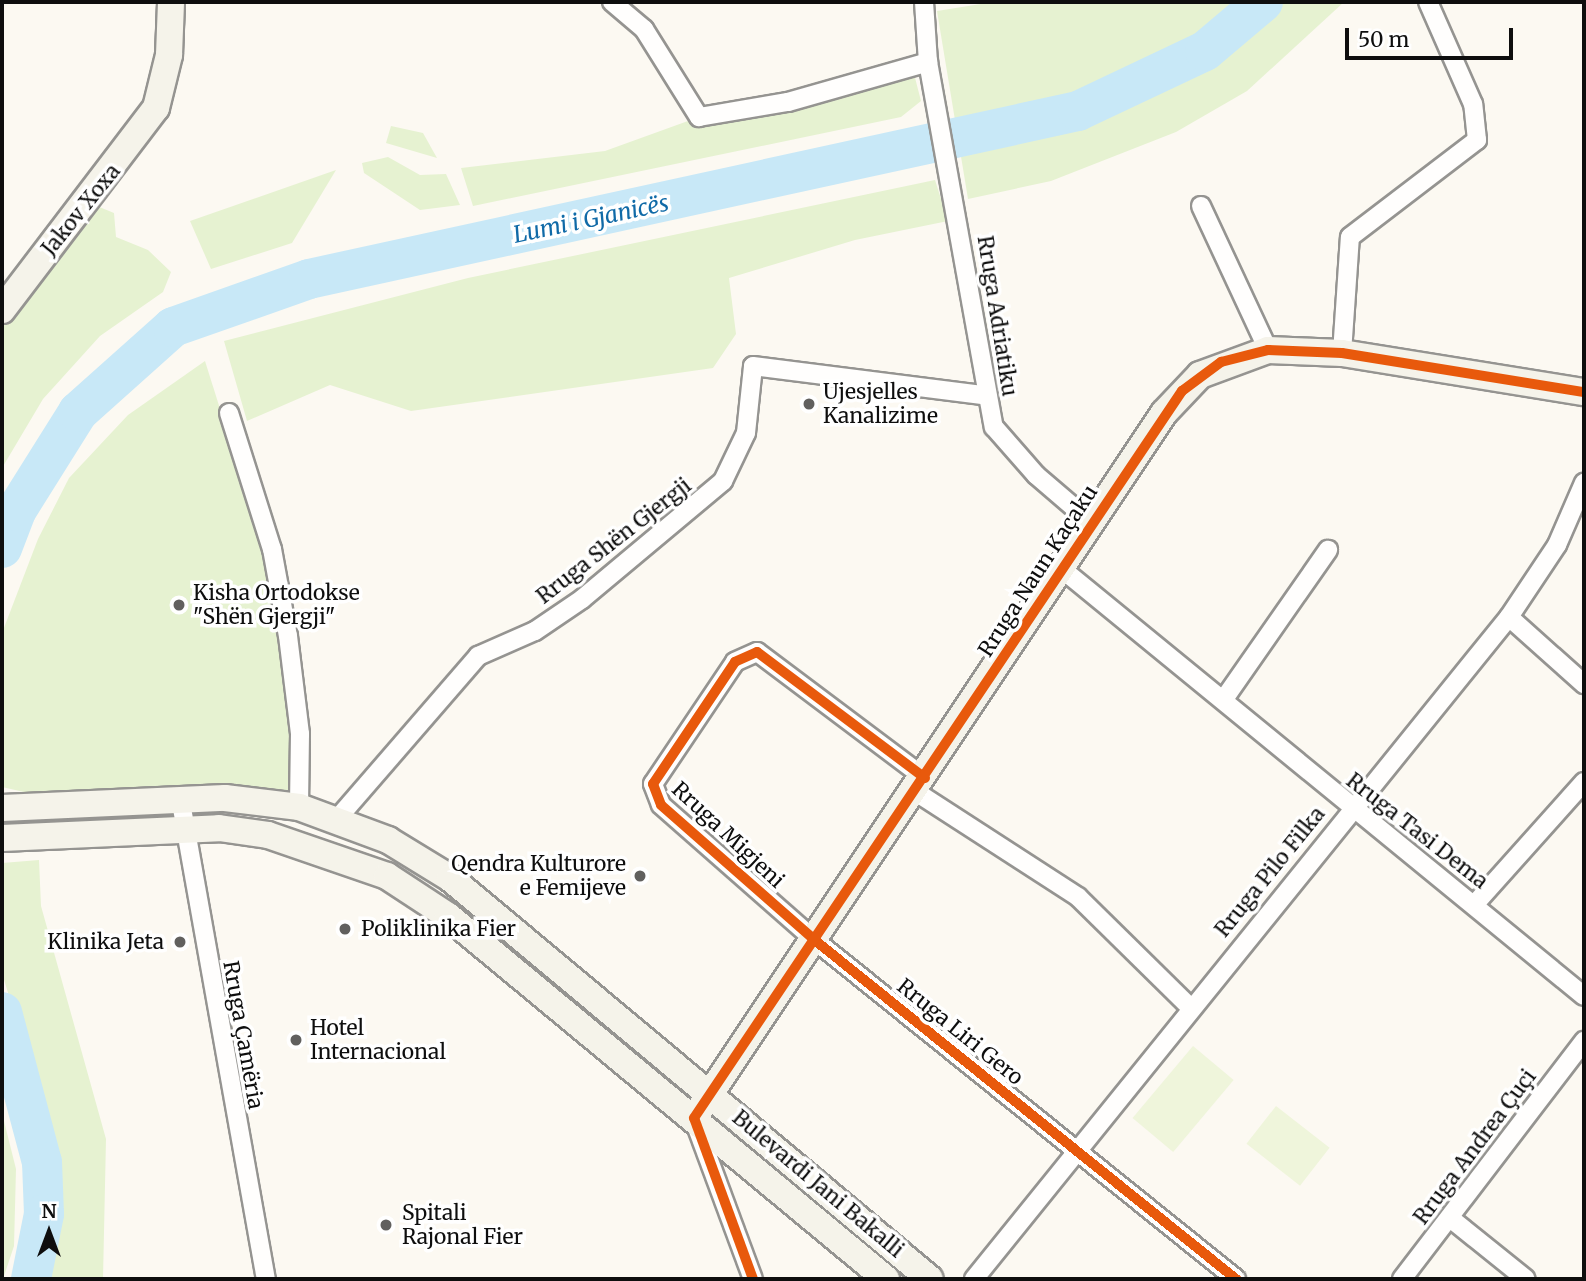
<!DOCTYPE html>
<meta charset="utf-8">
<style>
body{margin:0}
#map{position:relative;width:1586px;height:1281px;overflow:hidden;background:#fcf9f2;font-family:Merriweather,serif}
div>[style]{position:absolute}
.green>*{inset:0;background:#e6f2d1}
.pitch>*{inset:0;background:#eff5db;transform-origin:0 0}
.river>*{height:40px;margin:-20px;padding:0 20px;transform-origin:20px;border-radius:20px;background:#c8e8f7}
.roads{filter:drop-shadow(2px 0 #959491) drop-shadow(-2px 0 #959491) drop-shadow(0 2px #959491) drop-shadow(0 -2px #959491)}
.street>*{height:18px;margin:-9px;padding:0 9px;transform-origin:9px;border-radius:9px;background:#fffefd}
.secondary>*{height:26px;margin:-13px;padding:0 13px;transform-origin:13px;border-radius:13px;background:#f5f3ea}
.cycleway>*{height:10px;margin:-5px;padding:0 5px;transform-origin:5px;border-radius:5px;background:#e8590c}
.dots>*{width:19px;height:19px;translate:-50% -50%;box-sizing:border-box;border:4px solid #fff;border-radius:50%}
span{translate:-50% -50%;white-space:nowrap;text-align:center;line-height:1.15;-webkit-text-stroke:7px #fff;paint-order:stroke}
.street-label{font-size:21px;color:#0e0e0e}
.poi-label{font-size:21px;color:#0e0e0e}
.left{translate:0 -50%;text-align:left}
.right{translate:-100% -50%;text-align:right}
.water-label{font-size:23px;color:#106aa7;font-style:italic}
.frame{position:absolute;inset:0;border:4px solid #0e0e0e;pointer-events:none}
.north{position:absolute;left:14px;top:1197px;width:70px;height:70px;-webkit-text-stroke:5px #fff;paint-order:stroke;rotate:0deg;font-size:19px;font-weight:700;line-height:28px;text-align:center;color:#0e0e0e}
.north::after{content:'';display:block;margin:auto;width:24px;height:32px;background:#0e0e0e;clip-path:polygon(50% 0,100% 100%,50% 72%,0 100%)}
.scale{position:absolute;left:1345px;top:28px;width:168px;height:32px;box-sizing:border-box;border:4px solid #0e0e0e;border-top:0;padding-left:9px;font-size:21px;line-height:24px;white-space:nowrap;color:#0e0e0e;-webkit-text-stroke:5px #fff;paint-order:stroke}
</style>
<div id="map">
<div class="green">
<div style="clip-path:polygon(993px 2px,1344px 2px,1247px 91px,1176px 132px,1051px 181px,968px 199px,937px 11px)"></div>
<div style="clip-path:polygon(912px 66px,921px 101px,901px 117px,473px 206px,461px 168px,605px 151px,699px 117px)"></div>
<div style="clip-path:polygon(391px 126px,423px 133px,437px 158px,386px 143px)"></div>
<div style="clip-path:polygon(388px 157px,420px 175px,446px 174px,460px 205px,420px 210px,364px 173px,362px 163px)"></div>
<div style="clip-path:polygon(336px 170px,292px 243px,211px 269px,190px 221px)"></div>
<div style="clip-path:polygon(935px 180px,948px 221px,855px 240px,729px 278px,736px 334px,713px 368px,411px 411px,330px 385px,247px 421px,224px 341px,468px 278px)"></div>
<div style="clip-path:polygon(92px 204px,114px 213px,116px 237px,148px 250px,171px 272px,163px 292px,100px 336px,43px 399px,2px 468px,2px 322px)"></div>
<div style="clip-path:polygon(205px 361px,264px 549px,294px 734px,292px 800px,46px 797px,2px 787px,2px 633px,38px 539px,69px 478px,128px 415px)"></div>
<div style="clip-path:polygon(39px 860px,41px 906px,106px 1139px,103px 1279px,47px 1279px,58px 1237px,56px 1150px,2px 973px,2px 863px)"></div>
<div style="clip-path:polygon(2px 1113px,16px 1169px,14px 1246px,3px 1279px)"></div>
</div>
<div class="pitch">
<div style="left:1193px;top:1046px;width:53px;height:94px;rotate:40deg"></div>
<div style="left:1276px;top:1106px;width:68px;height:48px;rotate:38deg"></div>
</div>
<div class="river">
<div style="left:2px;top:548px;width:40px;rotate:-69deg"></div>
<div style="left:16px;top:511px;width:117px;rotate:-57.9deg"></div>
<div style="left:78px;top:412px;width:127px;rotate:-41.8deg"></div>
<div style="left:173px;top:327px;width:144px;rotate:-19.4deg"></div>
<div style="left:309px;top:279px;width:787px;rotate:-12.32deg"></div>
<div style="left:1078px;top:111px;width:140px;rotate:-25.3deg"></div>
<div style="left:1205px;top:51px;width:76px;rotate:-40.2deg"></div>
<div style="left:2px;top:1012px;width:155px;rotate:75.1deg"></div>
<div style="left:42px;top:1162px;width:52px;rotate:87.8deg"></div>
<div style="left:44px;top:1214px;width:66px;rotate:101.3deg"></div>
</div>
<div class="roads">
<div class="street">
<div style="left:612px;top:2px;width:42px;rotate:40.2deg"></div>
<div style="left:644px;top:29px;width:104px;rotate:58deg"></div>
<div style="left:699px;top:117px;width:90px;rotate:-9.6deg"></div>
<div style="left:788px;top:102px;width:146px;rotate:-15.9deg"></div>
<div style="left:924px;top:2px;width:60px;rotate:86.2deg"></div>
<div style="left:928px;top:62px;width:371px;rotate:79.8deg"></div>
<div style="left:994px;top:427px;width:64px;rotate:48.8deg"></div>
<div style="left:1036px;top:475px;width:74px;rotate:40.6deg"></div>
<div style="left:1201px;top:206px;width:159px;rotate:65deg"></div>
<div style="left:1342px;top:353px;width:116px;rotate:-86.1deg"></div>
<div style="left:1350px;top:237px;width:160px;rotate:-37.4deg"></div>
<div style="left:1477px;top:140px;width:36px;rotate:-96deg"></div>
<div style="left:1473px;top:104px;width:111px;rotate:-113.8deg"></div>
<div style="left:229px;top:413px;width:143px;rotate:72.5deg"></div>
<div style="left:272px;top:549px;width:88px;rotate:79.6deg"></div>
<div style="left:288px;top:636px;width:99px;rotate:83deg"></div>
<div style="left:300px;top:734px;width:73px;rotate:90.8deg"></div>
<div style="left:1062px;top:569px;width:674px;rotate:39.28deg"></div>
<div style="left:1509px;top:617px;width:101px;rotate:41.8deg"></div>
<div style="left:1224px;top:699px;width:182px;rotate:-55.1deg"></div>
<div style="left:925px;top:778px;width:210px;rotate:-143.1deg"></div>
<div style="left:757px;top:652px;width:24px;rotate:156deg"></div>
<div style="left:735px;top:662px;width:147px;rotate:123.9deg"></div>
<div style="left:653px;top:784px;width:22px;rotate:69deg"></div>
<div style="left:661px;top:805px;width:208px;rotate:41.3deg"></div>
<div style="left:817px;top:942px;width:538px;rotate:38.81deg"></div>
<div style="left:916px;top:792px;width:193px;rotate:32.9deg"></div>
<div style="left:1078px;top:897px;width:158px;rotate:44.5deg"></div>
<div style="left:180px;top:797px;width:490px;rotate:79.9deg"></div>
<div style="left:337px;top:819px;width:216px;rotate:-49.1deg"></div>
<div style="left:478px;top:656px;width:62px;rotate:-23.7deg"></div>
<div style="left:535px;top:631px;width:57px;rotate:-34.2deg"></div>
<div style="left:582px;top:599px;width:184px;rotate:-39.9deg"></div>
<div style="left:723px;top:481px;width:53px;rotate:-64.4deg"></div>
<div style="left:746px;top:433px;width:67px;rotate:-84deg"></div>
<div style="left:753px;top:366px;width:233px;rotate:7.2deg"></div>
<div style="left:1474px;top:905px;width:165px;rotate:-48.2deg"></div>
<div style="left:696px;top:1125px;width:164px;rotate:69.7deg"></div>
<div style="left:1450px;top:1218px;width:97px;rotate:38.8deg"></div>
<div style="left:974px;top:1279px;width:851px;rotate:-51.06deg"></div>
<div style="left:1509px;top:617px;width:87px;rotate:-56.3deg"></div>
<div style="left:1557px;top:545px;width:68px;rotate:-66.5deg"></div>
<div style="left:1402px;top:1279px;width:300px;rotate:-52.6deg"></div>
</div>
<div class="secondary">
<div style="left:2px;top:310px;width:254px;rotate:-52.7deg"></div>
<div style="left:156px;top:108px;width:55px;rotate:-76.2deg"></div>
<div style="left:169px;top:55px;width:53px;rotate:-87.8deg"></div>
<div style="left:2px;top:808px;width:223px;rotate:-2.6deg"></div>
<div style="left:225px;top:798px;width:75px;rotate:6.9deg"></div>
<div style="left:299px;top:807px;width:95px;rotate:20.3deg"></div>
<div style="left:388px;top:840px;width:73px;rotate:31.5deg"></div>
<div style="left:450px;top:878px;width:625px;rotate:39.88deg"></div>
<div style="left:2px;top:838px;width:217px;rotate:-2.6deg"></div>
<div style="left:219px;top:828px;width:49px;rotate:8.1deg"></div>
<div style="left:268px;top:835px;width:126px;rotate:19deg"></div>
<div style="left:387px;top:876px;width:73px;rotate:33.3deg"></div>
<div style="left:448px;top:916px;width:569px;rotate:39.65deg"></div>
<div style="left:694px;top:1118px;width:847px;rotate:-56.31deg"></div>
<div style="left:1164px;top:413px;width:52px;rotate:-46.5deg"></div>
<div style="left:1200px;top:375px;width:72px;rotate:-20.2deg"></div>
<div style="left:1268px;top:350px;width:74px;rotate:2.3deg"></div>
<div style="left:1342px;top:353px;width:245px;rotate:9.2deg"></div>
</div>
</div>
<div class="cycleway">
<div style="left:925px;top:778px;width:210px;rotate:-143.1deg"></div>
<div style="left:757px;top:652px;width:24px;rotate:156deg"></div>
<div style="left:735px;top:662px;width:147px;rotate:123.9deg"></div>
<div style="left:653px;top:784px;width:22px;rotate:69deg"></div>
<div style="left:661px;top:805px;width:208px;rotate:41.3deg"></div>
<div style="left:817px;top:942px;width:538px;rotate:38.81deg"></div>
<div style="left:753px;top:1279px;width:171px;rotate:-110.1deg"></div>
<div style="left:694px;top:1118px;width:876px;rotate:-56.13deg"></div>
<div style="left:1182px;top:391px;width:49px;rotate:-36.6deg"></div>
<div style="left:1221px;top:362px;width:49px;rotate:-14.3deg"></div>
<div style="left:1268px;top:350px;width:74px;rotate:2.3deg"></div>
<div style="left:1342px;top:353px;width:245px;rotate:9.2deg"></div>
</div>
<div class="dots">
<div style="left:809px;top:404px;background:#61605e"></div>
<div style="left:179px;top:605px;background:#61605e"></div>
<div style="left:640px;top:876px;background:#61605e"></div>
<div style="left:345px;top:929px;background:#61605e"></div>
<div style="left:180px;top:942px;background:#61605e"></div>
<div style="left:296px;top:1040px;background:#61605e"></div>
<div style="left:386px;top:1225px;background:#61605e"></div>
</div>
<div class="street-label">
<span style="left:81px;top:210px;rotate:-51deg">Jakov Xoxa</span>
<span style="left:997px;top:316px;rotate:81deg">Rruga Adriatiku</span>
<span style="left:614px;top:541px;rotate:-38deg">Rruga Shën Gjergji</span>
<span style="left:1038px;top:571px;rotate:-57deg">Rruga Naun Kaçaku</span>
<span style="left:1417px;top:831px;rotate:38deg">Rruga Tasi Dema</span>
<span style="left:728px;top:835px;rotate:43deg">Rruga Migjeni</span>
<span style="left:1270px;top:872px;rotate:-51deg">Rruga Pilo Filka</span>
<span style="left:960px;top:1032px;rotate:39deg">Rruga Liri Gero</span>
<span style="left:243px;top:1035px;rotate:80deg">Rruga Çamëria</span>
<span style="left:1475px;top:1147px;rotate:-53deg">Rruga Andrea Çuçi</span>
<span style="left:818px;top:1184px;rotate:40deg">Bulevardi Jani Bakalli</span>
</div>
<div class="poi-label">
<span class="left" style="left:823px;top:404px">Ujesjelles<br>Kanalizime</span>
<span class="left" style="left:193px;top:605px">Kisha Ortodokse<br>"Shën Gjergji"</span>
<span class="right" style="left:626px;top:876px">Qendra Kulturore<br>e Femijeve</span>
<span class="left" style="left:361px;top:929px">Poliklinika Fier</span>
<span class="right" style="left:164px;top:942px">Klinika Jeta</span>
<span class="left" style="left:310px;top:1040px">Hotel<br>Internacional</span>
<span class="left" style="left:402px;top:1225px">Spitali<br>Rajonal Fier</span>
</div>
<div class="water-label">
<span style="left:591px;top:219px;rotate:-12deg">Lumi i Gjanicës</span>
</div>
<div class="frame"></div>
<div class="north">N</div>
<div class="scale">50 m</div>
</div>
